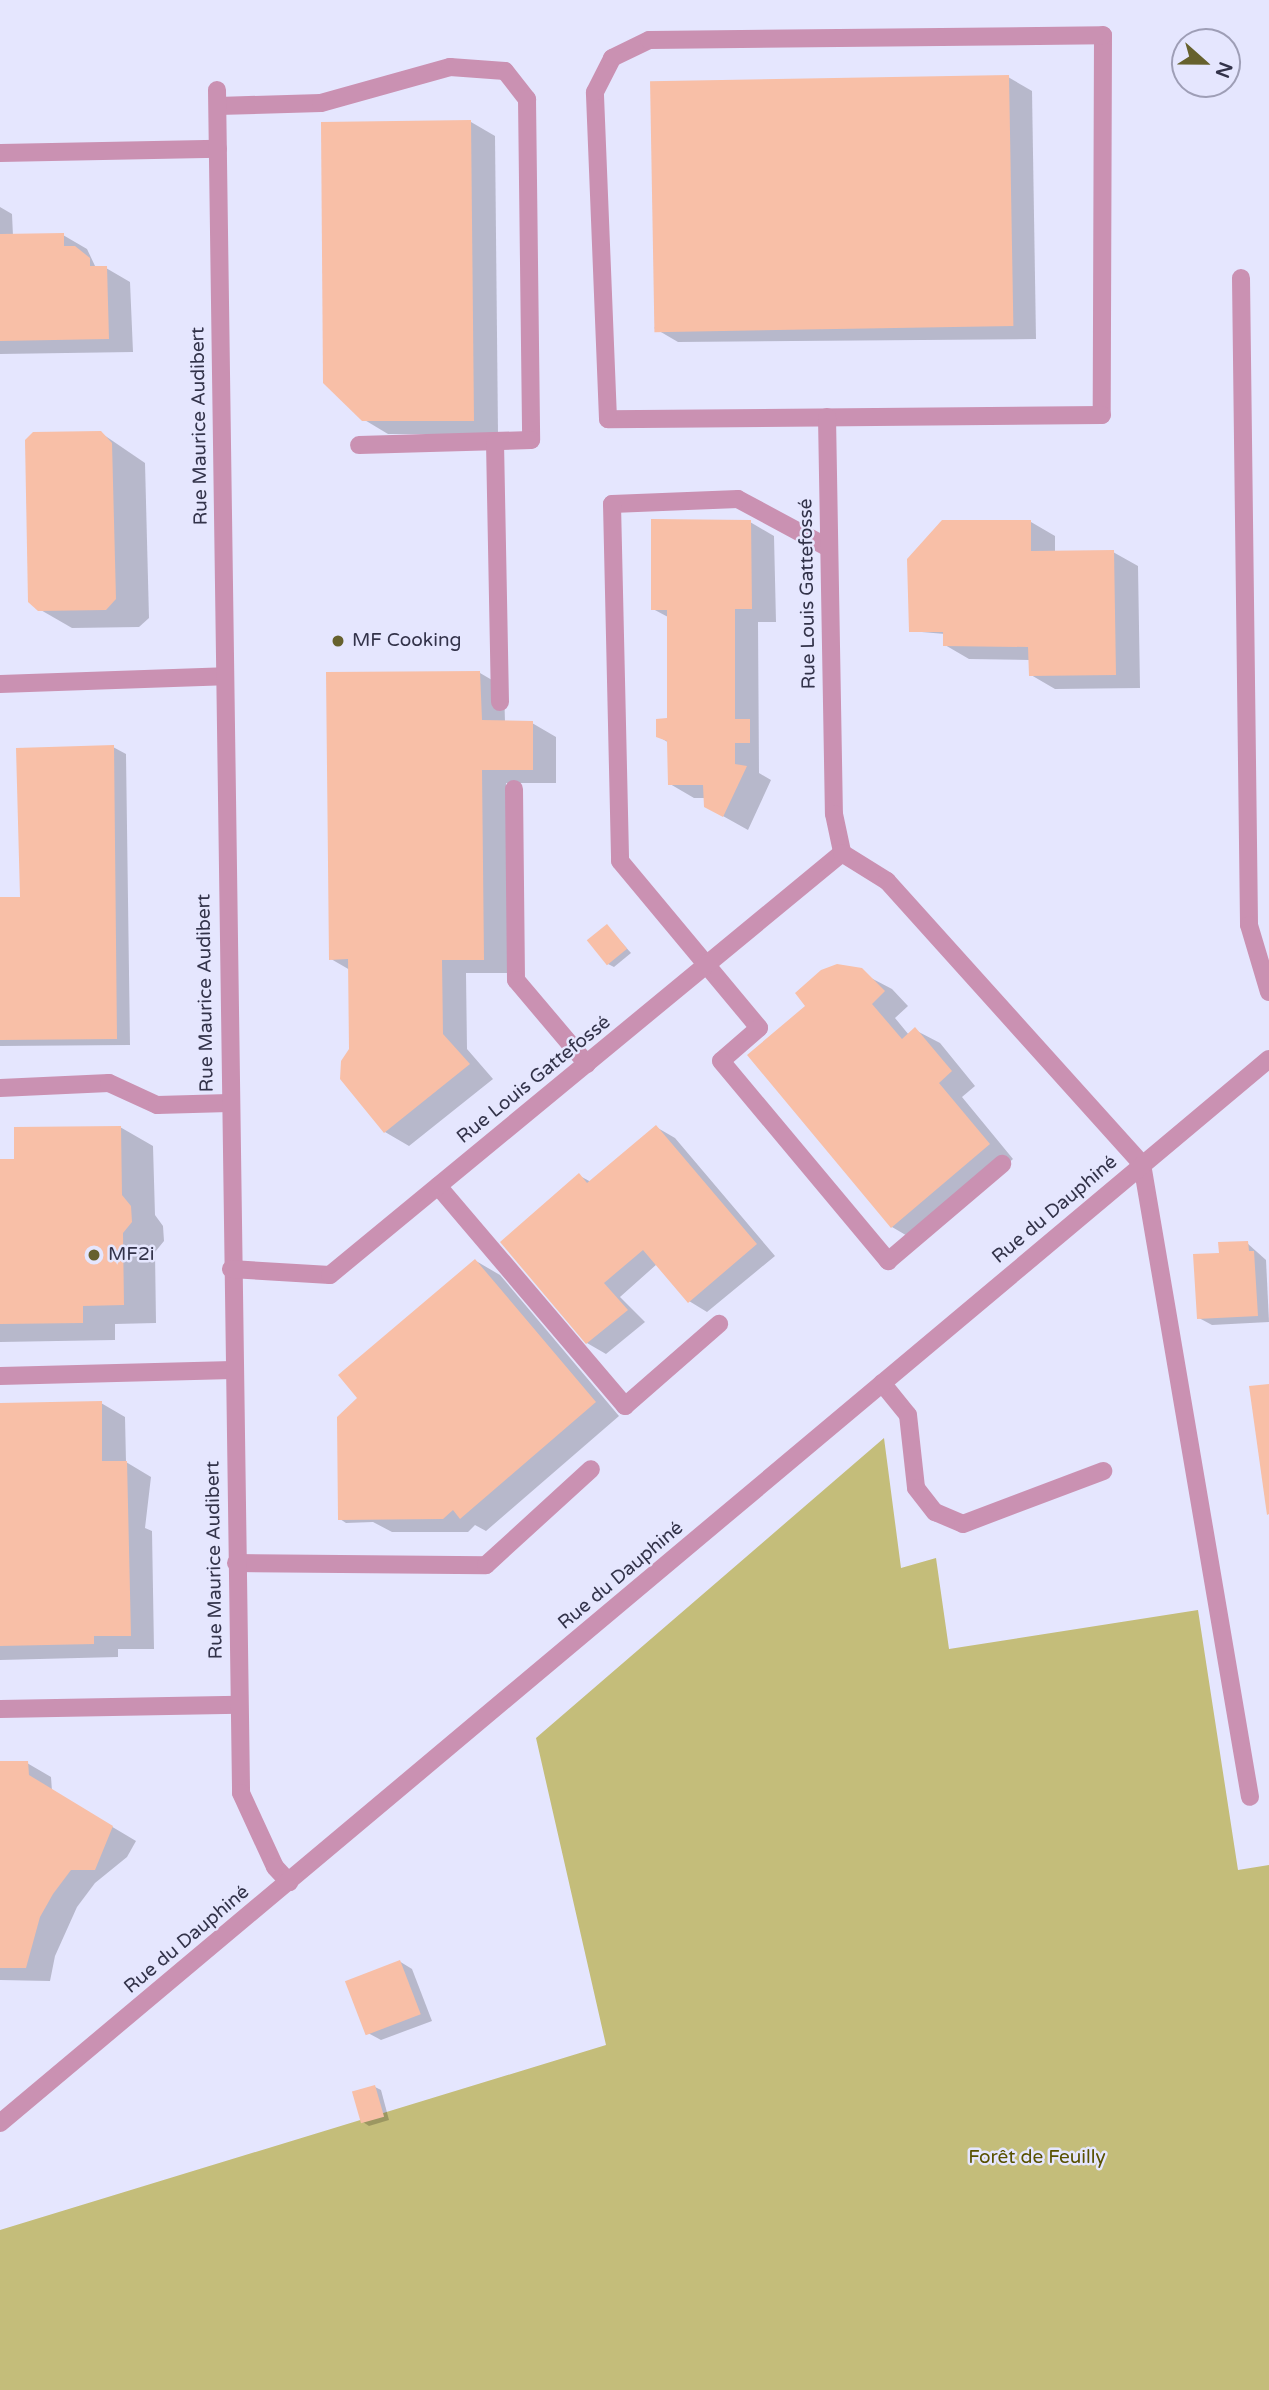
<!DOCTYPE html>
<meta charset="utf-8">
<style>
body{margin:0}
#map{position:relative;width:1269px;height:2390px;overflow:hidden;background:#e5e6fe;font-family:"Varela Round",sans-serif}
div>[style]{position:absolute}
.green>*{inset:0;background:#c4bd7a}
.shadow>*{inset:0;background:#0003}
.building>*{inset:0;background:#f8bfa7;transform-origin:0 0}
.service>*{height:18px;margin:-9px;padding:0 9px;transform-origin:9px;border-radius:9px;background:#ca91b2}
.minor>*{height:18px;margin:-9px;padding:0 9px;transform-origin:9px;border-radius:9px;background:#ca91b2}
.tertiary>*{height:18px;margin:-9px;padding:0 9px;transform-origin:9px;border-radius:9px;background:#ca91b2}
.dots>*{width:19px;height:19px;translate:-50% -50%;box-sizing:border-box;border:4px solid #e5e6fe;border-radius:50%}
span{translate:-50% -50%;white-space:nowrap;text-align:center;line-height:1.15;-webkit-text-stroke:5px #e5e6fe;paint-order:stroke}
.street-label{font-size:19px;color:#33334a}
.poi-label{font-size:19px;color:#33334a}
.left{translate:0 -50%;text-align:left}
.park-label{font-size:19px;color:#585100}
.north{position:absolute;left:1171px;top:28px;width:70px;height:70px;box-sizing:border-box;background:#e5e6fe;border:2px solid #9e9eb6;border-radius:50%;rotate:111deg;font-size:19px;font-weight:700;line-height:28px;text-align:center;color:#33334a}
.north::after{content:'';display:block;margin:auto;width:24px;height:32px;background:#66612d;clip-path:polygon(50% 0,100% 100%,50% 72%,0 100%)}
</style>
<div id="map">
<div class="green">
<div style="clip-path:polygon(884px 1438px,901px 1568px,936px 1558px,949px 1649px,1198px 1610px,1238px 1870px,1269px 1865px,1269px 2390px,0 2390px,0 2230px,606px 2045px,536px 1738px)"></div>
</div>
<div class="shadow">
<div style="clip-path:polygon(1008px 77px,1032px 91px,1036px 339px,678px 342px,654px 328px)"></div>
<div style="clip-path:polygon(471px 122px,495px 136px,498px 434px,388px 434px,363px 419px)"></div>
<div style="clip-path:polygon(0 207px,12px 214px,13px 236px,63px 235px,87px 249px,96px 268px,106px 268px,130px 282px,133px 352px,0 354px)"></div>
<div style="clip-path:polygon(101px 433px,145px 463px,149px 618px,139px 627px,72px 628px,39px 609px)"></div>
<div style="clip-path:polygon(750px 522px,774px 536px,776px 622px,758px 622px,759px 773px,771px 780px,748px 830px,705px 806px,705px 798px,694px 798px,670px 784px,669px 743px,658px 736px,669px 720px,668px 617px,653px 609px)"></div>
<div style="clip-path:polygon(1031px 522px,1055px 536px,1055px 552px,1113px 552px,1138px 566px,1140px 688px,1055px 689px,1031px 675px,1030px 660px,969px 659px,945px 645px,945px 634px,910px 631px)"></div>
<div style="clip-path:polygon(480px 673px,504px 687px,505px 722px,532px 723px,556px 737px,556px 783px,506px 783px,508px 973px,466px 973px,467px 1049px,493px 1079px,409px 1146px,385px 1132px,342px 1079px,350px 1050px,350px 970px,331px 959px)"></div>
<div style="clip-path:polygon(113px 747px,126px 754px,130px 1045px,0 1046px,0 899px,21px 899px)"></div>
<div style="clip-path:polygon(607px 926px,631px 953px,614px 967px,608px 964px)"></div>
<div style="clip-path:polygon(848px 966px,892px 989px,908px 1006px,895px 1018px,909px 1035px,915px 1030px,940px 1043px,975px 1086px,962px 1097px,1013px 1159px,916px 1241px,892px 1227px,808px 1006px,828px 969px)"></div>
<div style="clip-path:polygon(120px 1127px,153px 1146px,155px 1215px,163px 1226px,164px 1241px,155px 1252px,156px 1323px,115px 1324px,115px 1340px,0 1342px,0 1161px,16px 1161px)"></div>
<div style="clip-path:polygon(656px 1127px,675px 1138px,775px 1256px,707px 1312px,689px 1301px,657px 1264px,620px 1297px,645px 1322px,606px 1354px,587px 1343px,502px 1242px,580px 1176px,591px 1182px)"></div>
<div style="clip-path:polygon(1247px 1243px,1266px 1260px,1269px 1322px,1212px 1325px,1199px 1318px,1221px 1254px)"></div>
<div style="clip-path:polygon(476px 1261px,500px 1275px,619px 1416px,486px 1531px,475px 1525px,468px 1532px,392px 1532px,373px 1522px,346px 1523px,340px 1519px,360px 1398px)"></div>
<div style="clip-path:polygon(101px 1403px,125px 1417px,126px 1462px,151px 1477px,145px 1528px,152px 1531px,154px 1649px,118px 1649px,118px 1657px,0 1660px,0 1405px)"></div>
<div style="clip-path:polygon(0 1762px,27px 1763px,51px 1777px,52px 1791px,136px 1841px,127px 1857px,95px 1883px,77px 1907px,55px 1956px,50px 1981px,0 1980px)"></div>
<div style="clip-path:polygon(399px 1961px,412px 1969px,432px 2021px,381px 2040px,368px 2033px)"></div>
<div style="clip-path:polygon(375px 2087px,381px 2090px,389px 2120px,369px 2126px,363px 2122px)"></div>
</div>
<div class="building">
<div style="left:1009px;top:75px;width:251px;height:359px;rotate:89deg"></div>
<div style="clip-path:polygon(471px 120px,474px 421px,362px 421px,323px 383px,321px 122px)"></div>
<div style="clip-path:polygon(64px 233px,64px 246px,75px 246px,90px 258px,90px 266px,107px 266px,109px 339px,0 341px,0 234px)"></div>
<div style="clip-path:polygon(101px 431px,112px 443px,116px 599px,106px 610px,38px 611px,28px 602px,25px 440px,33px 432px)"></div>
<div style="clip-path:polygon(651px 519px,751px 520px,752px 609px,735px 609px,735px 719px,750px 719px,750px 743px,735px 743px,735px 764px,747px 766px,723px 817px,704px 807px,703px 785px,668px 785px,667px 741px,656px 737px,656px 719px,667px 718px,667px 610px,651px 610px)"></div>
<div style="clip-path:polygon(942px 520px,1031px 520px,1031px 551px,1114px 550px,1116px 675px,1029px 676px,1028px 647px,943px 646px,943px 632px,909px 632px,907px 559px)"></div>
<div style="clip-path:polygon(480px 671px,482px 720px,533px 721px,533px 770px,482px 770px,484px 960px,442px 960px,443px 1034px,470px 1064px,384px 1133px,340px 1079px,341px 1061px,349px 1049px,348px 959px,329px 960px,326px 672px)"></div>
<div style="clip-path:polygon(114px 745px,117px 1039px,0 1040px,0 897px,20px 897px,16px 748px)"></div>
<div style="left:607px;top:924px;width:32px;height:26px;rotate:51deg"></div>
<div style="clip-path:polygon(837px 964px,862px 968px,885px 991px,872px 1004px,902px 1039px,915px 1027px,952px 1071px,939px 1083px,990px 1144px,891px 1228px,747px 1055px,805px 1006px,795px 993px,821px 970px)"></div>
<div style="clip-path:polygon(656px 1125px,757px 1244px,688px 1303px,643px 1250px,604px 1283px,628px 1310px,586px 1344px,500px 1242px,579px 1173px,587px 1183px)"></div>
<div style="clip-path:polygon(121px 1126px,122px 1195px,131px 1206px,132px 1222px,123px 1233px,124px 1305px,83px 1306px,83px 1323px,0 1324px,0 1159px,14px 1159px,14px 1127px)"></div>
<div style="clip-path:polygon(1248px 1241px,1249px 1251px,1254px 1251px,1258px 1316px,1197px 1319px,1193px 1254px,1219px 1253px,1218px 1242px)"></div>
<div style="clip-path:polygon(475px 1259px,596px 1402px,460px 1519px,453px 1510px,443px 1519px,338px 1520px,337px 1417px,357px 1398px,338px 1375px)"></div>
<div style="clip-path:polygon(1269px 1384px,1269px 1514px,1267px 1515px,1249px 1386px)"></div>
<div style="clip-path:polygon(102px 1401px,102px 1461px,127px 1461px,131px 1636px,94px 1636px,94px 1644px,0 1646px,0 1403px)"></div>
<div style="clip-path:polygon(0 1761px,28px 1761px,29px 1775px,113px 1826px,95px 1870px,71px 1870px,53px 1894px,40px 1917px,26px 1968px,0 1968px)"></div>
<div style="left:400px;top:1960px;width:58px;height:59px;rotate:69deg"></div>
<div style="left:375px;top:2085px;width:33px;height:24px;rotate:74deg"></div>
</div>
<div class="service">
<div style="left:1103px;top:35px;width:380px;rotate:90.2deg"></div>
<div style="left:1102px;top:415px;width:494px;rotate:179.5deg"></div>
<div style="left:608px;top:419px;width:327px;rotate:-92.3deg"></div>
<div style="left:595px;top:92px;width:38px;rotate:-63deg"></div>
<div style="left:612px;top:58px;width:41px;rotate:-25.9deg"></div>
<div style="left:649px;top:40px;width:454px;rotate:-0.6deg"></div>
<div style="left:218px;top:106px;width:103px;rotate:-1.7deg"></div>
<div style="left:321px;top:103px;width:134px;rotate:-15.6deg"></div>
<div style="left:450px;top:67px;width:55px;rotate:4.2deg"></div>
<div style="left:505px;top:71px;width:36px;rotate:52deg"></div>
<div style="left:527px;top:99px;width:341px;rotate:89.3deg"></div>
<div style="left:531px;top:440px;width:172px;rotate:178.3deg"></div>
<div style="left:0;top:153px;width:218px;rotate:-1.1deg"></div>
<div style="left:1241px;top:278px;width:647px;rotate:89.29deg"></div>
<div style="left:1249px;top:925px;width:70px;rotate:73.4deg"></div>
<div style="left:495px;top:442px;width:260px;rotate:88.9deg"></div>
<div style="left:827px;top:547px;width:101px;rotate:-151.7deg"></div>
<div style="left:738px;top:499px;width:126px;rotate:177.7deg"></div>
<div style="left:612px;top:504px;width:357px;rotate:88.7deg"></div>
<div style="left:620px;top:861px;width:217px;rotate:50.2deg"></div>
<div style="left:759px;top:1028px;width:50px;rotate:139deg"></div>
<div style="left:721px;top:1061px;width:261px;rotate:50.1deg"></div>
<div style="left:888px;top:1261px;width:150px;rotate:-40.4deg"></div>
<div style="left:0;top:684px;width:224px;rotate:-2deg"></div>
<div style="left:514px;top:789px;width:191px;rotate:89.4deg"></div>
<div style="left:516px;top:980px;width:110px;rotate:49.8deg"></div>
<div style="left:0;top:1088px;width:109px;rotate:-2.6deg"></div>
<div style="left:109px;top:1083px;width:53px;rotate:24.6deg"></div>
<div style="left:157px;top:1105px;width:72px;rotate:-1.6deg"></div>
<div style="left:1142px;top:1164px;width:642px;rotate:80.32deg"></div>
<div style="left:438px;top:1186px;width:289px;rotate:49.6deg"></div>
<div style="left:625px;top:1406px;width:125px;rotate:-41.1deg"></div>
<div style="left:0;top:1376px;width:233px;rotate:-1.5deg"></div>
<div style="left:882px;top:1383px;width:41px;rotate:50.9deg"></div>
<div style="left:908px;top:1415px;width:73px;rotate:83.7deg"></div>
<div style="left:916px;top:1488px;width:31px;rotate:52deg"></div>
<div style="left:935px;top:1512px;width:30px;rotate:23deg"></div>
<div style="left:963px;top:1524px;width:150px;rotate:-20.7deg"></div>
<div style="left:236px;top:1563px;width:250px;rotate:0.5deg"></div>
<div style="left:486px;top:1565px;width:142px;rotate:-42.4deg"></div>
<div style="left:0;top:1709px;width:239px;rotate:-1deg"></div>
</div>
<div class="minor">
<div style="left:217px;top:90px;width:1703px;rotate:89.19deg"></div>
<div style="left:241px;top:1793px;width:81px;rotate:65.3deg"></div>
<div style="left:275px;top:1867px;width:21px;rotate:47deg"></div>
<div style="left:827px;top:417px;width:397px;rotate:89deg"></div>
<div style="left:834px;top:814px;width:40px;rotate:78deg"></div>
<div style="left:231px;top:1269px;width:99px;rotate:3.5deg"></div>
<div style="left:330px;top:1275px;width:663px;rotate:-39.5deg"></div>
<div style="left:842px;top:853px;width:53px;rotate:31.9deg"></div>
<div style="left:887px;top:881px;width:381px;rotate:48deg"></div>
</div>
<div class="tertiary">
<div style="left:0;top:2123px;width:1656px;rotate:-39.98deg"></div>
</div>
<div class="dots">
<div style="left:338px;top:641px;background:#66612d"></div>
<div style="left:94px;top:1255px;background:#66612d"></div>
</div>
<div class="street-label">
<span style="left:200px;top:426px;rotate:-91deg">Rue Maurice Audibert</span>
<span style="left:808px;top:594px;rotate:-91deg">Rue Louis Gattefossé</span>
<span style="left:206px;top:993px;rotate:-91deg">Rue Maurice Audibert</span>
<span style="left:534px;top:1080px;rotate:-39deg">Rue Louis Gattefossé</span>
<span style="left:1055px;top:1210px;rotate:-40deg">Rue du Dauphiné</span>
<span style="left:215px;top:1560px;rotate:-91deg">Rue Maurice Audibert</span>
<span style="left:621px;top:1576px;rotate:-40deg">Rue du Dauphiné</span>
<span style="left:187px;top:1940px;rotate:-40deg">Rue du Dauphiné</span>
</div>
<div class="poi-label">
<span class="left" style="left:352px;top:641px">MF Cooking</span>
<span class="left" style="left:108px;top:1255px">MF2i</span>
</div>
<div class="park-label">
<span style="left:1037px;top:2158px">Forêt de Feuilly</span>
</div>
<div class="north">N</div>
</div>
